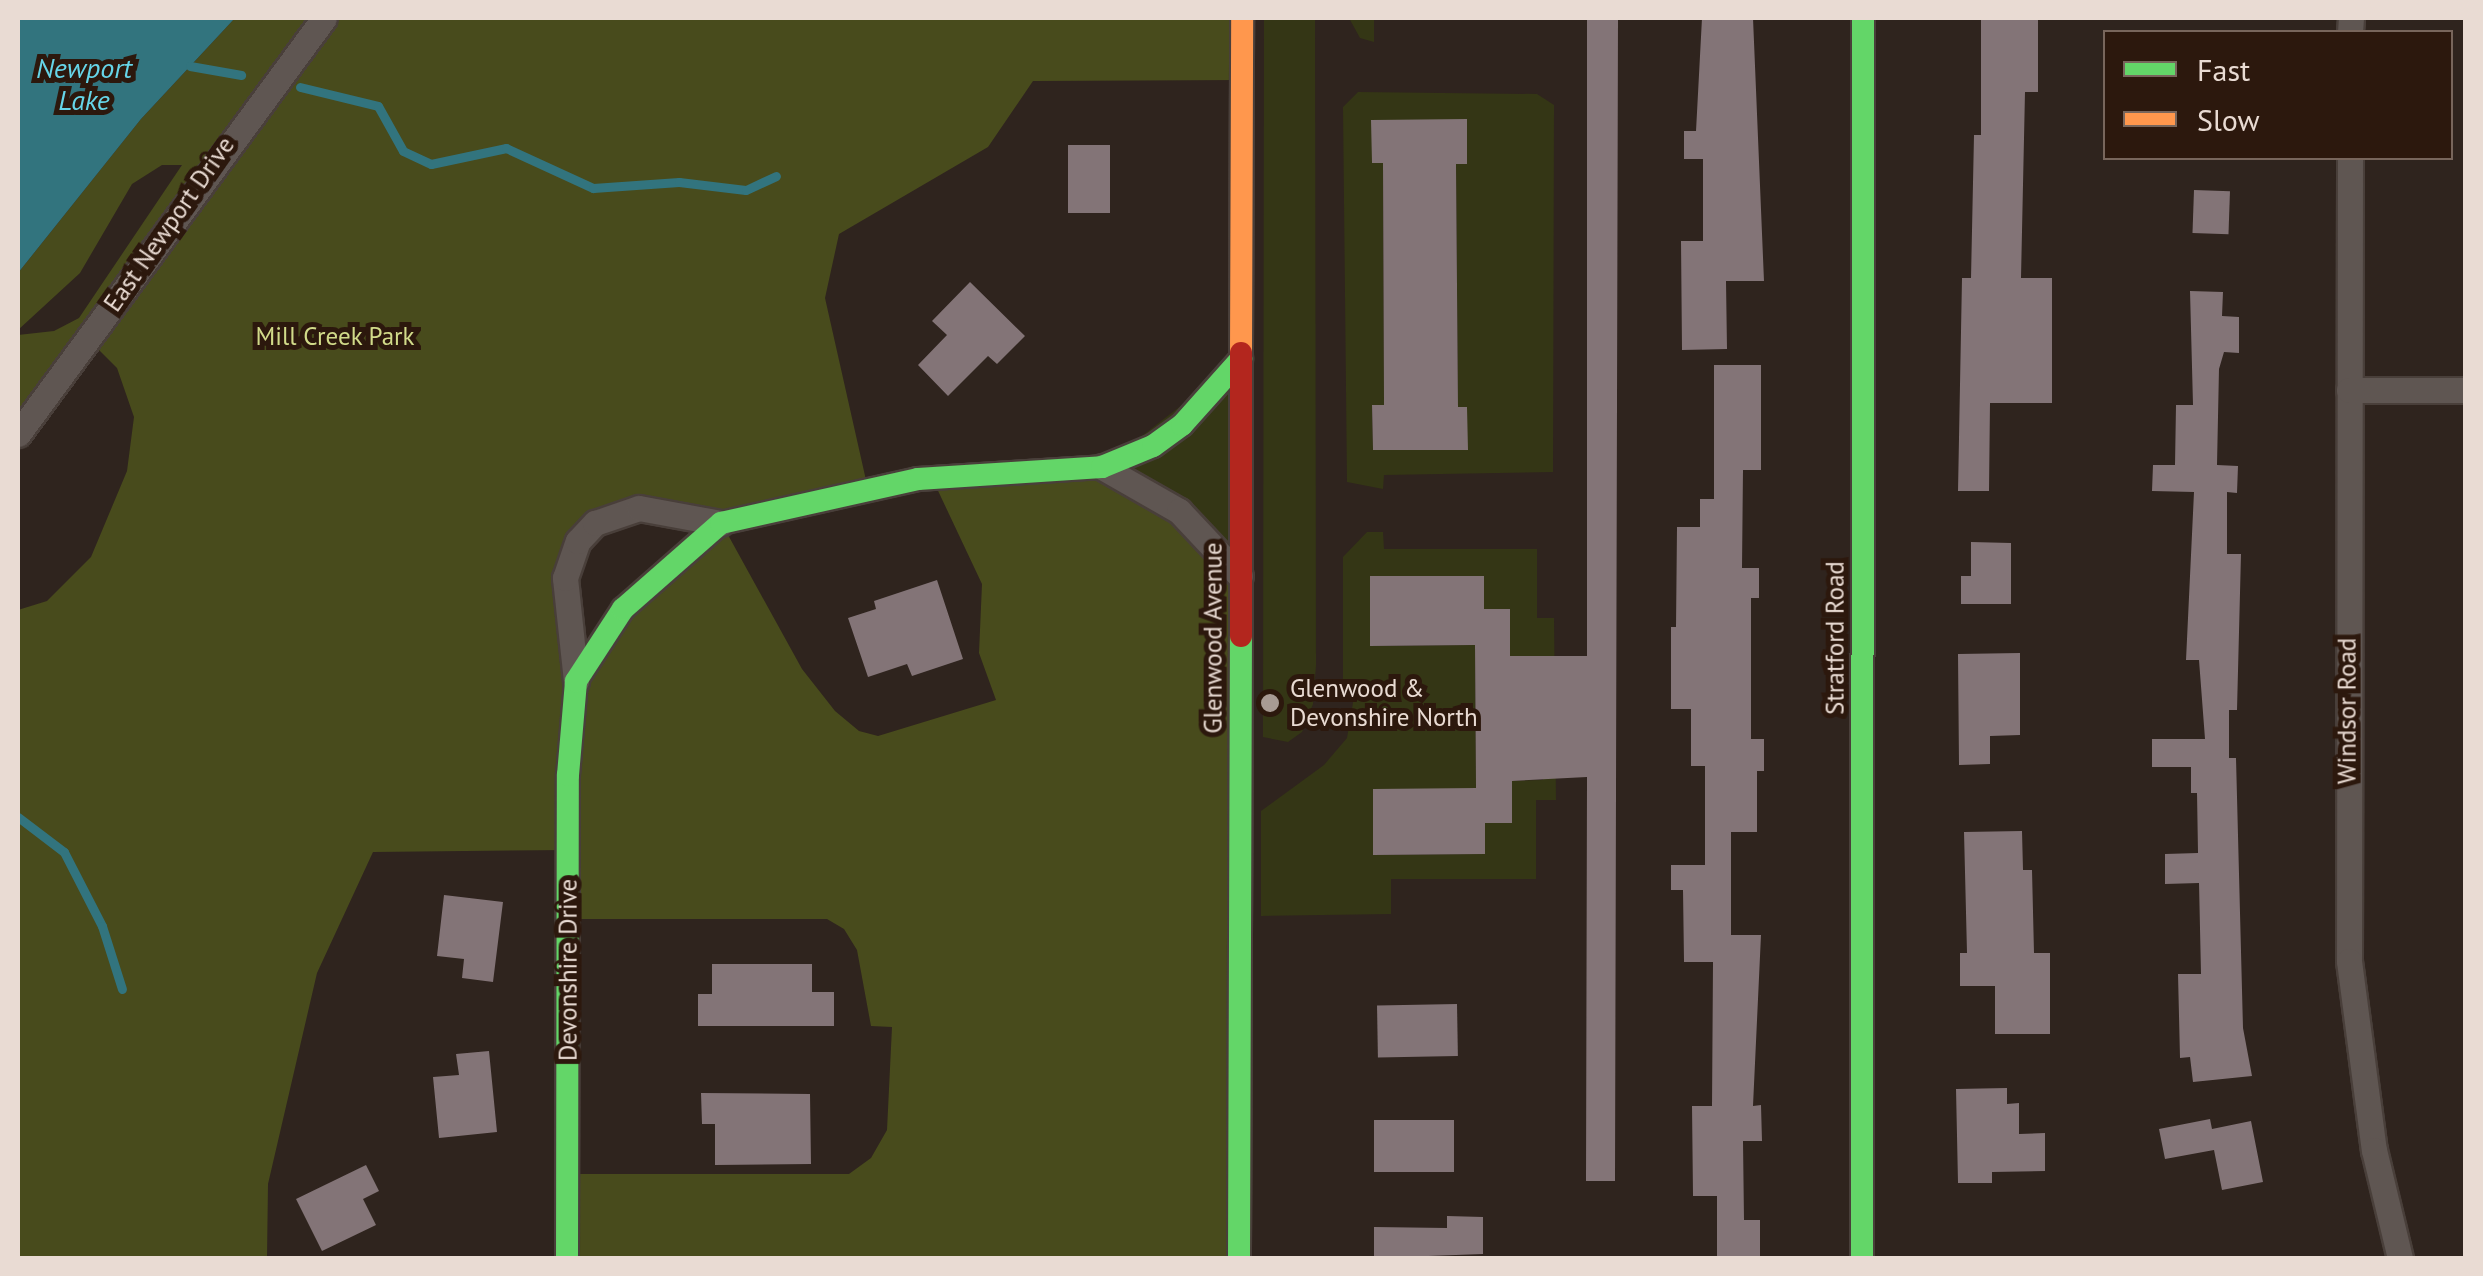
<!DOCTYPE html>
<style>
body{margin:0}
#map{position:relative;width:2483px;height:1276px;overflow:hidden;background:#2f241e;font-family:"PT Sans",sans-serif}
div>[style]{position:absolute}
.green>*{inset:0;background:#343615}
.forest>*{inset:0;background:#484b1c}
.water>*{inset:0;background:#32747e}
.stream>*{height:9px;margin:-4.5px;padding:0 4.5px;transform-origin:4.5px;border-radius:4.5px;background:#32747e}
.building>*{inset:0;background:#837477;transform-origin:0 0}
.roads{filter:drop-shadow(2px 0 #493f3a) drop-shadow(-2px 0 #493f3a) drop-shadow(0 2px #493f3a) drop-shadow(0 -2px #493f3a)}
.street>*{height:25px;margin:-12.5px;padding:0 12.5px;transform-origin:12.5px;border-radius:12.5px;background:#5f5652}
.fast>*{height:22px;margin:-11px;padding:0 11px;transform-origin:11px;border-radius:11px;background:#63d668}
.slow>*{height:22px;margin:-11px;padding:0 11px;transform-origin:11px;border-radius:11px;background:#ff974d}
.jam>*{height:22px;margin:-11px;padding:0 11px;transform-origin:11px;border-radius:11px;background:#b3261e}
.dots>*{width:28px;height:28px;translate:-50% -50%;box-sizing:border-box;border:5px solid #2c180d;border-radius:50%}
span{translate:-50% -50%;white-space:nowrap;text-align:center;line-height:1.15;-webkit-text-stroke:10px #2c180d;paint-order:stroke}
.street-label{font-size:25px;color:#e9dbd3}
.park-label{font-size:25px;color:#d1da89}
.poi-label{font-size:25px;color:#e9dbd3}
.left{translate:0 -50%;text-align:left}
.water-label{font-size:28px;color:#66d5e8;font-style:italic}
.frame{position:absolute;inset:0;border:20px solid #e9dbd3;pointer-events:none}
.legend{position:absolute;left:2103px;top:30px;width:350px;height:130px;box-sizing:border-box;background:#2c180d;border:2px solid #78665c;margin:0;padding:12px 18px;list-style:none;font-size:30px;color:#e9dbd3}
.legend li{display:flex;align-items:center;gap:20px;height:50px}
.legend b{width:50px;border:2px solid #78665c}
</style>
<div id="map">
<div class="green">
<div style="clip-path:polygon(1264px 18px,1315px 18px,1316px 665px,1313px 704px,1302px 732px,1288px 742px,1263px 737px)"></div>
<div style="clip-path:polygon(1349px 18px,1534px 18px,1534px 20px,1374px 18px,1374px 42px,1360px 38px)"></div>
<div style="clip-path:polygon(evenodd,1358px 92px,1537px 94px,1554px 105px,1553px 472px,1384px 475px,1383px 489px,1347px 482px,1343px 107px,1358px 92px,1372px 120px,1456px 164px,1458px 407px,1467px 408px,1467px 450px,1373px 450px,1372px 405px,1384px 405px,1383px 163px,1372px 162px,1372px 120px)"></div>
<div style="clip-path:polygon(1241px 359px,1240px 576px,1102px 467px)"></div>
<div style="clip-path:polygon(evenodd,1367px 532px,1383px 532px,1384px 549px,1537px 549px,1537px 618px,1554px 618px,1556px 800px,1536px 800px,1536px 879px,1391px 879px,1391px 914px,1261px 916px,1261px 811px,1324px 765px,1347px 738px,1356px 685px,1343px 684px,1343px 557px,1367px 532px,1484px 576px,1484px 609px,1510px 610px,1510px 656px,1543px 657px,1543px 780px,1512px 781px,1512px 823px,1485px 823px,1484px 854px,1373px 855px,1476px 788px,1475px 645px,1371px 646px,1370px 577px,1484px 576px)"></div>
</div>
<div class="forest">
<div style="clip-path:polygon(evenodd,235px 18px,1242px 18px,1242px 80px,1033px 81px,988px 147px,839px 234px,825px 298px,868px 489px,722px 524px,802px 669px,835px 711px,859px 731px,878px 736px,996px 700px,979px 653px,982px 584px,932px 478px,1102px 467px,1151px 492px,1240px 576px,1239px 1258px,567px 1258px,567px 1174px,849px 1174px,871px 1158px,887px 1130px,892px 1027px,871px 1026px,857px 950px,844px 929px,827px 919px,568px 919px,567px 850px,373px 852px,317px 973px,268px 1184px,267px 1258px,18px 1258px,18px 610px,47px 601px,91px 557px,127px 471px,134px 417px,117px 368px,89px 340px,18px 434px,18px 335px,54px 331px,79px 318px,182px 165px,162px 165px,132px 184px,80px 273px,18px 330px,18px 273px,141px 119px,235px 18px,615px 513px,720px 523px,576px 679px,565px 579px,615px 513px)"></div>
</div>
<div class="water">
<div style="clip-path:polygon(18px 18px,235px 18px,141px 119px,18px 273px)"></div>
</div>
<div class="stream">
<div style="left:190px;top:66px;width:52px;rotate:10deg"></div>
<div style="left:300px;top:87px;width:80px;rotate:13.7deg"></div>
<div style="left:378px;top:106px;width:51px;rotate:60.9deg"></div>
<div style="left:403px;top:151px;width:31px;rotate:25deg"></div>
<div style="left:431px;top:164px;width:77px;rotate:-12deg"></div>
<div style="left:506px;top:148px;width:96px;rotate:24.7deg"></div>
<div style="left:593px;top:188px;width:86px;rotate:-4deg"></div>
<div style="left:679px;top:182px;width:67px;rotate:6.8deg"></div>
<div style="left:746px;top:190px;width:33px;rotate:-25deg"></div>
<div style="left:18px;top:817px;width:58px;rotate:37.3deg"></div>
<div style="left:64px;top:852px;width:83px;rotate:62.8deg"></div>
<div style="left:102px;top:926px;width:66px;rotate:72.4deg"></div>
</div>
<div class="building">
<div style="clip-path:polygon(1587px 18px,1618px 18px,1615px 1181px,1586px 1181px,1587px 777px,1512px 781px,1512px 823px,1485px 823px,1485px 854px,1373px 855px,1373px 789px,1476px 788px,1475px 645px,1370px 646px,1370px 576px,1484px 576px,1484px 609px,1510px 609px,1510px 656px,1587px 656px)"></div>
<div style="clip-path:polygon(1702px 18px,1753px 18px,1764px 281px,1726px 281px,1727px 349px,1682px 350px,1681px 241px,1703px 241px,1703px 159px,1684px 159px,1684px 131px,1696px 131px)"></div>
<div style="clip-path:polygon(1981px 18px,2038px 18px,2038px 92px,2025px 92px,2021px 278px,2052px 278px,2052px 403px,1990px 403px,1989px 491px,1958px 491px,1962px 278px,1971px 278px,1974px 135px,1981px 135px)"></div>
<div style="clip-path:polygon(1467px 119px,1467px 164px,1456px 164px,1458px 407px,1467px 407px,1468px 450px,1373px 450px,1372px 405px,1384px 405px,1383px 163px,1372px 163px,1371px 120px)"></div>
<div style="left:1068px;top:145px;width:42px;height:68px"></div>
<div style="left:2194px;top:190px;width:36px;height:43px;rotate:2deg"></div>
<div style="clip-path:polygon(970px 282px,1025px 336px,997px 364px,988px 356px,948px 396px,918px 365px,947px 335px,932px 321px)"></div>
<div style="clip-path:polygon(2190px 291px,2223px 292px,2222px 316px,2239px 317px,2239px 353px,2224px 352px,2219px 369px,2217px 465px,2238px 466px,2237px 493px,2227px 492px,2227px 554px,2241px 554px,2237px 710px,2229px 710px,2229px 758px,2236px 758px,2243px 1028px,2252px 1076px,2193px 1082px,2190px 1057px,2180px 1058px,2178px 974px,2201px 974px,2199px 883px,2165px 884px,2165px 854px,2198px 853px,2197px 793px,2191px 793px,2191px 767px,2152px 767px,2152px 739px,2205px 739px,2199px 660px,2186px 660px,2194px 492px,2152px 491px,2153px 465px,2175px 465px,2176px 405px,2193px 405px)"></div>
<div style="clip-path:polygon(1714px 365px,1761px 365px,1761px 470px,1743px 470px,1742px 568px,1759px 568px,1759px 598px,1751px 598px,1751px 739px,1764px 739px,1764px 771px,1757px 771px,1757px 832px,1731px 832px,1731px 935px,1761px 935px,1753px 1106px,1761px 1105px,1762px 1141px,1743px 1141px,1744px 1220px,1760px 1220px,1760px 1258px,1717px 1258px,1717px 1196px,1693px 1196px,1692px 1106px,1712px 1106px,1713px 962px,1684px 962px,1683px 890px,1671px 890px,1671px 865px,1705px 865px,1705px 766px,1691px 766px,1691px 709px,1671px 709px,1671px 627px,1676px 627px,1677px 527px,1700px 527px,1700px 499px,1714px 499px)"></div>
<div style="clip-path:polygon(1971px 542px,2011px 543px,2011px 604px,1961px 604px,1961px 576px,1971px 576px)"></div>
<div style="clip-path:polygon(937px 580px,963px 659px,912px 676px,907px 664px,868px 677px,848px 618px,876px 609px,874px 601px)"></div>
<div style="clip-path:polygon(2020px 653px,2020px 735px,1990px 736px,1990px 764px,1959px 765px,1958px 654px)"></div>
<div style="clip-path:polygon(2022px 831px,2023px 870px,2032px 870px,2034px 953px,2050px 953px,2050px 1034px,1995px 1034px,1995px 986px,1960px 986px,1960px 953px,1967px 953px,1964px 832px)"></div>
<div style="clip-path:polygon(444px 895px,503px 902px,493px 982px,462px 978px,464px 959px,437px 956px)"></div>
<div style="clip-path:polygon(712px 964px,812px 964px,812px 992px,834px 992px,834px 1026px,698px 1026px,698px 994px,712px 994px)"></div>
<div style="left:1457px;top:1004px;width:52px;height:80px;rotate:89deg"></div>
<div style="clip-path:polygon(489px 1051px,497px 1132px,439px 1138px,433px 1077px,459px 1075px,456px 1054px)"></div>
<div style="clip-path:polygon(2007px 1088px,2007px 1104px,2019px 1103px,2019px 1134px,2045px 1133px,2045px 1171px,1992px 1172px,1992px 1183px,1958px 1183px,1956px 1089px)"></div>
<div style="clip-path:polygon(701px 1093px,810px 1094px,811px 1164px,715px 1165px,715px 1124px,702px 1124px)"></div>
<div style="clip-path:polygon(2210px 1119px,2212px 1129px,2251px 1121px,2263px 1182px,2222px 1190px,2214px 1150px,2165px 1159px,2159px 1129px)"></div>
<div style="left:1454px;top:1120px;width:52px;height:80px;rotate:90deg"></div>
<div style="clip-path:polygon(366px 1165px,379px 1191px,363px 1199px,376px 1225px,322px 1251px,296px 1199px)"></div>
<div style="clip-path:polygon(1447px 1216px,1483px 1217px,1483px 1254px,1374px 1258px,1374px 1227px,1447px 1228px)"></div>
</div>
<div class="roads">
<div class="street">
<div style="left:2350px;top:32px;width:14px;rotate:-86deg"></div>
<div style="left:2350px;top:158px;width:803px;rotate:90.07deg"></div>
<div style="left:2349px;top:961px;width:191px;rotate:82.5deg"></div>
<div style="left:2374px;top:1150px;width:111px;rotate:76.5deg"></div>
<div style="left:2349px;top:390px;width:117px"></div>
<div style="left:18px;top:434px;width:516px;rotate:-53.66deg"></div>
<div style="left:1102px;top:467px;width:89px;rotate:29.7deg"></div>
<div style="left:1179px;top:511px;width:89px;rotate:46.8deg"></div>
<div style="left:576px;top:681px;width:104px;rotate:-96.1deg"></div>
<div style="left:565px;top:578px;width:39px;rotate:-71deg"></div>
<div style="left:578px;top:541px;width:25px;rotate:-47deg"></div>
<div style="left:595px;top:523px;width:46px;rotate:-18.8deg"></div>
<div style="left:639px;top:508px;width:83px;rotate:10.4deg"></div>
</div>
<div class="fast">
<div style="left:567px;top:1258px;width:483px;rotate:-89.9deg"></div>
<div style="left:568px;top:775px;width:94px;rotate:-85.1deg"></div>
<div style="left:576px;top:681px;width:86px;rotate:-56.9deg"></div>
<div style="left:623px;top:609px;width:130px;rotate:-41.3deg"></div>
<div style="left:721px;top:523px;width:202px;rotate:-12.6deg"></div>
<div style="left:918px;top:479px;width:184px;rotate:-3.7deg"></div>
<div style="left:1102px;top:467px;width:55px;rotate:-22.4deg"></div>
<div style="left:1153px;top:446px;width:36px;rotate:-36deg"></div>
<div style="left:1182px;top:425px;width:89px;rotate:-48.2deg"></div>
<div style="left:1239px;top:1258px;width:622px;rotate:-89.82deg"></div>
<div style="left:1862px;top:1258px;width:1240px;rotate:-89.95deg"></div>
</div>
<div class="slow">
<div style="left:1241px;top:353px;width:335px;rotate:-89.8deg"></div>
</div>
<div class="jam">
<div style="left:1241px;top:636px;width:283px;rotate:-90deg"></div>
</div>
</div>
<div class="dots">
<div style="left:1270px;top:703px;background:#a89b94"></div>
</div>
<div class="street-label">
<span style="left:169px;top:224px;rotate:-55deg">East Newport Drive</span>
<span style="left:1213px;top:638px;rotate:-90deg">Glenwood Avenue</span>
<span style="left:1835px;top:638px;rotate:-90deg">Stratford Road</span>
<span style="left:2347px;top:711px;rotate:-90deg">Windsor Road</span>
<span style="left:568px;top:970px;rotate:-90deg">Devonshire Drive</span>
</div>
<div class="park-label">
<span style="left:335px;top:336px">Mill Creek Park</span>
</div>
<div class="poi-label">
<span class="left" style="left:1290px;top:703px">Glenwood &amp;<br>Devonshire North</span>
</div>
<div class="water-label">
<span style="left:84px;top:84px">Newport<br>Lake</span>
</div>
<div class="frame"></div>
<ul class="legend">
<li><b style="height:12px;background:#63d668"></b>Fast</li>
<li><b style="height:12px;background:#ff974d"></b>Slow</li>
</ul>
</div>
